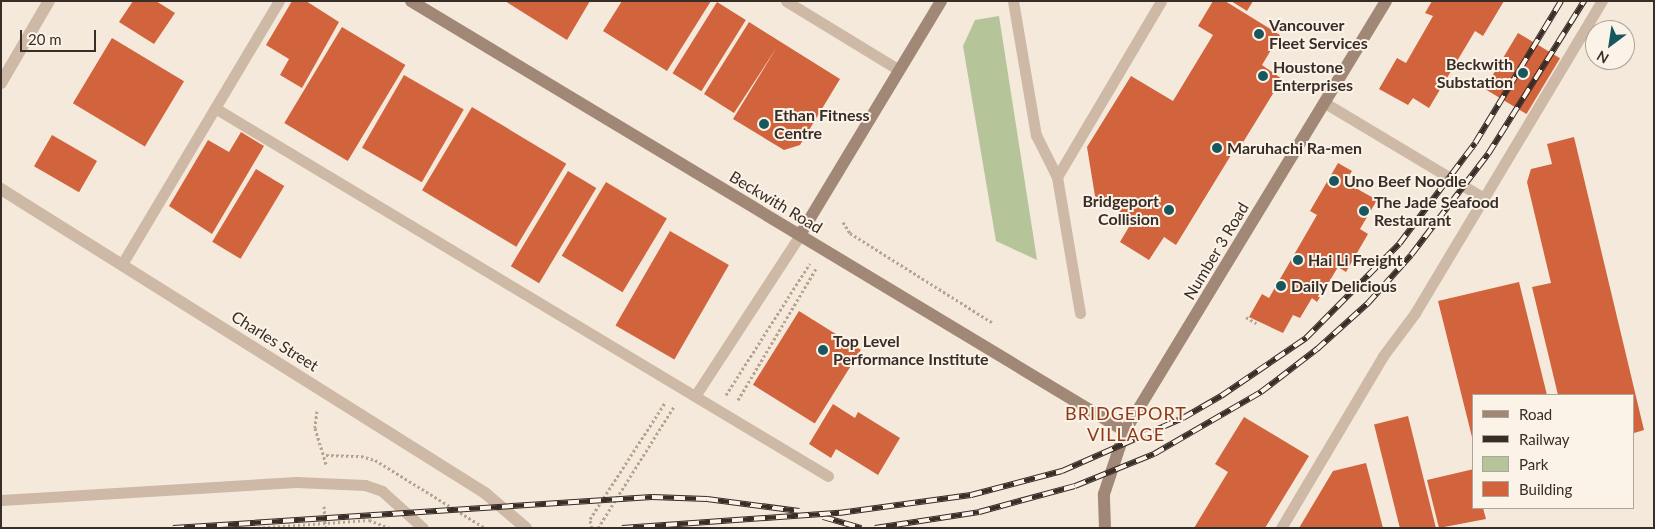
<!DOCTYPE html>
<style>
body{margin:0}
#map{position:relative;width:1655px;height:529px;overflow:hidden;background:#f4e9db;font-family:Lato,sans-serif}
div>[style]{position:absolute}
.green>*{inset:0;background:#b5c599}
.building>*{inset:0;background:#d1643c;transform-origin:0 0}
.path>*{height:3px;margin-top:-1.5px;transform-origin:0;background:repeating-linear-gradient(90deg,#b9a38f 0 2.5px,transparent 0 5px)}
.lane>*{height:11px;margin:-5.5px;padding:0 5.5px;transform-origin:5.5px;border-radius:5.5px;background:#cdb9a5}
.street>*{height:12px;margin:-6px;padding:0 6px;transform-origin:6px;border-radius:6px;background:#cdb9a5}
.secondary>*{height:12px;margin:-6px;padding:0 6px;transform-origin:6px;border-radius:6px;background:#a18776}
.rail>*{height:5.5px;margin-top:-2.75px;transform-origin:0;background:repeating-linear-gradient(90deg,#fbf3e7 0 11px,#392d27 0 22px);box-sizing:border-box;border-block:1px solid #392d27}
.dots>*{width:14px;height:14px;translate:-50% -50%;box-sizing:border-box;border:2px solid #fbf3e7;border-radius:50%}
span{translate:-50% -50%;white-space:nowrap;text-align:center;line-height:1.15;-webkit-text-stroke:4px #fbf3e7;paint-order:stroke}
.poi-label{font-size:16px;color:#392d27;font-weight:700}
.left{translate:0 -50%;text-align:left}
.right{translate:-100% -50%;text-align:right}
.street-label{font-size:16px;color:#392d27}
.neighbourhood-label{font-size:18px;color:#8f3818;letter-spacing:1px}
.frame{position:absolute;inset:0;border:2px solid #392d27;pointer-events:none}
.legend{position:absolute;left:1472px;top:394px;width:162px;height:115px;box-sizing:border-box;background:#fbf3e7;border:1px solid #ada49a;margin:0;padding:6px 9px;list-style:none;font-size:15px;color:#392d27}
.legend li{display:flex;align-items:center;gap:10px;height:25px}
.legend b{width:25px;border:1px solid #ada49a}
.north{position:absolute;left:1585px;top:20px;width:50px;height:50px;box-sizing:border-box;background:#fbf3e7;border:1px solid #ada49a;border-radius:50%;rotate:211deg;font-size:14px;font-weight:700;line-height:20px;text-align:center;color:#392d27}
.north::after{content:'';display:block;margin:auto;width:18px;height:22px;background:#19575e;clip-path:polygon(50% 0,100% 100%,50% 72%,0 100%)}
.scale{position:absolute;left:20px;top:30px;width:76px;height:22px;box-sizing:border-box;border:2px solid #392d27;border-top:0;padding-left:6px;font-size:15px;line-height:18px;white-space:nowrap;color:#392d27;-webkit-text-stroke:4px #fbf3e7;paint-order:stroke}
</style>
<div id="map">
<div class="green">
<div style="clip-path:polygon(999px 16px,1037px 260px,996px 241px,963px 46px,975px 20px)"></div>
</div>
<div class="building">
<div style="clip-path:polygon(133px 1px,156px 1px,175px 13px,154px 44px,119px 22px)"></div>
<div style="clip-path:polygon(292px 1px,306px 1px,339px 22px,302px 88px,280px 75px,289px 59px,266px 45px)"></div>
<div style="clip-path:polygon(505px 1px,590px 1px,567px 40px)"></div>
<div style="clip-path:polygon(622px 1px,711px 1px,667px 71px,603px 31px)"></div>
<div style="clip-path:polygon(1213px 1px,1225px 1px,1280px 35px,1262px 65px,1282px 79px,1242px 144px,1239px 142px,1176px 245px,1164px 237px,1149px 260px,1120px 242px,1133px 220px,1095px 196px,1087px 147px,1131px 76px,1173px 101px,1213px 35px,1198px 26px)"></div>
<div style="clip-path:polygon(1231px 1px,1253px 1px,1247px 11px)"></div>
<div style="clip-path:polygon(1432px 1px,1504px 1px,1483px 36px,1475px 31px,1429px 108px,1413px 98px,1408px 105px,1379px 89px,1397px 58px,1406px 63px,1433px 16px,1425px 13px)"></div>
<div style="left:717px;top:2px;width:34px;height:84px;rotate:32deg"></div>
<div style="clip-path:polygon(749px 22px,840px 79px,800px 145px,784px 150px,733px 119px,777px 47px,734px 113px,704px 94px)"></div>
<div style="left:342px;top:27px;width:74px;height:112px;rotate:31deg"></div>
<div style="left:1518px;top:33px;width:49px;height:65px;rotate:31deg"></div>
<div style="left:112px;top:38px;width:84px;height:76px;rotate:31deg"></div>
<div style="left:404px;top:75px;width:69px;height:84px;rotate:30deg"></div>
<div style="left:472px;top:107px;width:110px;height:97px;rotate:31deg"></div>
<div style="clip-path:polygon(241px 132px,264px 146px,212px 234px,169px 206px,208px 140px,229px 152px)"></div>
<div style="left:52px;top:135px;width:52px;height:36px;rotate:30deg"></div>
<div style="clip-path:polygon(1574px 137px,1644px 430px,1634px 433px,1634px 395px,1558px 395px,1532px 287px,1551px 283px,1527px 182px,1531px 169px,1552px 164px,1547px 144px)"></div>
<div style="clip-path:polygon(1338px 163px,1352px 171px,1345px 182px,1377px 200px,1360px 229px,1368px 234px,1346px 272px,1338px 267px,1317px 302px,1312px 298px,1300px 318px,1293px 315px,1283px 333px,1249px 317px,1262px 294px,1269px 298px,1317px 215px,1310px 211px)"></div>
<div style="left:256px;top:169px;width:33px;height:85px;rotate:31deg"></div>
<div style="left:568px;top:171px;width:33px;height:111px;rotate:31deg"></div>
<div style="left:606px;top:182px;width:71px;height:86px;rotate:31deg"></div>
<div style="left:670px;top:231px;width:68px;height:109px;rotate:30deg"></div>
<div style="clip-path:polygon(1519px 282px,1547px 395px,1474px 395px,1472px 437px,1438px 301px)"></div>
<div style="left:799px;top:311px;width:73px;height:87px;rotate:32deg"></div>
<div style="clip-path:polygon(833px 404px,855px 418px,858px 412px,900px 438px,878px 475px,836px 449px,831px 458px,809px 444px)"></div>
<div style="left:1408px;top:416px;width:115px;height:35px;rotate:76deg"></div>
<div style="clip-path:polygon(1244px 417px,1309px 456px,1265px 528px,1194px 528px,1228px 472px,1215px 464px)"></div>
<div style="clip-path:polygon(1366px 463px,1383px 528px,1299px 528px,1333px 471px)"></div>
<div style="clip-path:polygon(1474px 469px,1474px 508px,1483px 508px,1486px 519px,1439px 528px,1427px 480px)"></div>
</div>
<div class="path">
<div style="left:843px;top:222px;width:13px;rotate:58deg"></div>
<div style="left:850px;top:233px;width:169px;rotate:32.2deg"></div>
<div style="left:1246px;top:317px;width:12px;rotate:31deg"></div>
<div style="left:726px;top:395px;width:156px;rotate:-57.5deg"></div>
<div style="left:738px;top:400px;width:155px;rotate:-59.3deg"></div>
<div style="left:317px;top:411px;width:17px;rotate:97deg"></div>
<div style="left:315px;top:428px;width:39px;rotate:73deg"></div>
<div style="left:326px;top:455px;width:35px;rotate:2deg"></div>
<div style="left:361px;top:456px;width:15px;rotate:16deg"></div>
<div style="left:375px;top:460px;width:129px;rotate:31.7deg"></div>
<div style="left:324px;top:506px;width:22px;rotate:87deg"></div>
<div style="left:253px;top:528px;width:116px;rotate:-3.9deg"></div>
<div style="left:369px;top:520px;width:22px;rotate:21deg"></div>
<div style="left:592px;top:528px;width:9px;rotate:-103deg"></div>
<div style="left:590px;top:519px;width:140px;rotate:-57.2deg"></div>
<div style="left:598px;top:528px;width:145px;rotate:-58deg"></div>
</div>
<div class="lane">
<div style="left:786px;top:1px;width:132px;rotate:31.4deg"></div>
<div style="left:1013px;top:1px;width:136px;rotate:80.3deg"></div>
<div style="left:1036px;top:135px;width:47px;rotate:63.4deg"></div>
<div style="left:1057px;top:177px;width:138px;rotate:80.4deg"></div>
<div style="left:1325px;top:103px;width:185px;rotate:30.9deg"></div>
<div style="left:215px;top:108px;width:715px;rotate:30.98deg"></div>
<div style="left:1057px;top:177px;width:204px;rotate:-59.4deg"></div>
<div style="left:122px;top:264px;width:306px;rotate:-59.2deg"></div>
<div style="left:695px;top:396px;width:192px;rotate:-56.9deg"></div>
<div style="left:1px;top:500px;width:296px;rotate:-3.5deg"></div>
<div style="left:296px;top:482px;width:69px;rotate:2.5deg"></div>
<div style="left:365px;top:485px;width:18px;rotate:19deg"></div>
<div style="left:382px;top:491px;width:55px;rotate:42.1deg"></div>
<div style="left:1281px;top:528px;width:200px;rotate:-59.3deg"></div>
<div style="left:1383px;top:356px;width:54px;rotate:-53.3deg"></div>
<div style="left:1415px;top:313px;width:364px;rotate:-59.1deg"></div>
</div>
<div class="street">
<div style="left:1px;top:83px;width:95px;rotate:-59.7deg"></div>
<div style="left:1px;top:189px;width:572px;rotate:32.13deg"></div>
<div style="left:485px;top:493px;width:54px;rotate:40.5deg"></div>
</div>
<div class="secondary">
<div style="left:411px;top:1px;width:833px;rotate:31.06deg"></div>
<div style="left:800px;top:235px;width:273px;rotate:-58.9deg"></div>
<div style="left:1105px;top:528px;width:34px;rotate:-92deg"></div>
<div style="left:1104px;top:494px;width:66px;rotate:-71.6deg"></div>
<div style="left:1125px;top:431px;width:503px;rotate:-58.74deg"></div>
</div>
<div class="rail">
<div style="left:823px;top:517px;width:40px;rotate:16deg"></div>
<div style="left:173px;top:528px;width:480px;rotate:-3.7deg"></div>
<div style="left:652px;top:497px;width:55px;rotate:2.1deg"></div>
<div style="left:707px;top:499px;width:93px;rotate:7.4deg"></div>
<div style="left:622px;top:528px;width:218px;rotate:-4deg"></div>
<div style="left:839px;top:513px;width:133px;rotate:-7.8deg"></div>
<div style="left:971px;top:495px;width:94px;rotate:-14.8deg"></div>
<div style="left:1062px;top:471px;width:132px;rotate:-23.7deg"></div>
<div style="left:1183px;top:418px;width:44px;rotate:-30.1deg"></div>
<div style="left:1221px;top:396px;width:103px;rotate:-34.3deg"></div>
<div style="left:1306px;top:338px;width:132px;rotate:-45.3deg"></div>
<div style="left:1399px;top:244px;width:126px;rotate:-53deg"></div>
<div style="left:1475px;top:143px;width:166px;rotate:-58.8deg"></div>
<div style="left:875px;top:528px;width:105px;rotate:-8.7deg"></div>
<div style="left:979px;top:512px;width:99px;rotate:-15.2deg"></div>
<div style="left:1075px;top:486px;width:85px;rotate:-22.1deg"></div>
<div style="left:1154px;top:454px;width:124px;rotate:-30.1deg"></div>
<div style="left:1261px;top:392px;width:71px;rotate:-37.5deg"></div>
<div style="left:1317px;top:349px;width:69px;rotate:-42deg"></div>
<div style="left:1368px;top:303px;width:64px;rotate:-48.1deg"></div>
<div style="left:1411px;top:255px;width:127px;rotate:-52.7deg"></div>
<div style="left:1488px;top:154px;width:181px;rotate:-57.9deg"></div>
</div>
<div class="dots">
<div style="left:1259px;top:34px;background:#19575e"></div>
<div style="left:1523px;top:73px;background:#19575e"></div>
<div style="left:1263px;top:76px;background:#19575e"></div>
<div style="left:764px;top:124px;background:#19575e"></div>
<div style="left:1217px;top:148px;background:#19575e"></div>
<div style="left:1334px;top:181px;background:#19575e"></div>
<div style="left:1169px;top:210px;background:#19575e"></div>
<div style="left:1364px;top:211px;background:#19575e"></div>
<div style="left:1298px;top:260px;background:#19575e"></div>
<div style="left:1281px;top:286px;background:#19575e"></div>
<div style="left:823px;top:350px;background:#19575e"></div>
</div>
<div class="poi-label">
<span class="left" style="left:1269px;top:34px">Vancouver<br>Fleet Services</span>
<span class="right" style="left:1513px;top:73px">Beckwith<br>Substation</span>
<span class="left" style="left:1273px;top:76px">Houstone<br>Enterprises</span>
<span class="left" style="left:774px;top:124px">Ethan Fitness<br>Centre</span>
<span class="left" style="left:1227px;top:148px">Maruhachi Ra-men</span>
<span class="left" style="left:1344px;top:181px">Uno Beef Noodle</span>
<span class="right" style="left:1159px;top:210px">Bridgeport<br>Collision</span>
<span class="left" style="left:1374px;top:211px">The Jade Seafood<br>Restaurant</span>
<span class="left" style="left:1308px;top:260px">Hai Li Freight</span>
<span class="left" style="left:1291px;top:286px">Daily Delicious</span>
<span class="left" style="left:833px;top:350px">Top Level<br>Performance Institute</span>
</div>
<div class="street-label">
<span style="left:776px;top:202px;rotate:31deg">Beckwith Road</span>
<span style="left:1216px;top:251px;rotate:-59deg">Number 3 Road</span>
<span style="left:275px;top:341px;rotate:32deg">Charles Street</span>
</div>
<div class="neighbourhood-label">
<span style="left:1126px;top:424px">BRIDGEPORT<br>VILLAGE</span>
</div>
<div class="frame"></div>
<ul class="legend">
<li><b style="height:6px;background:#a18776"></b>Road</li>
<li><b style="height:6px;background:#392d27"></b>Railway</li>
<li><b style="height:14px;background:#b5c599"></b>Park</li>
<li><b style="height:14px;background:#d1643c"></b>Building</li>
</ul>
<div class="north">N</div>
<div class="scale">20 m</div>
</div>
